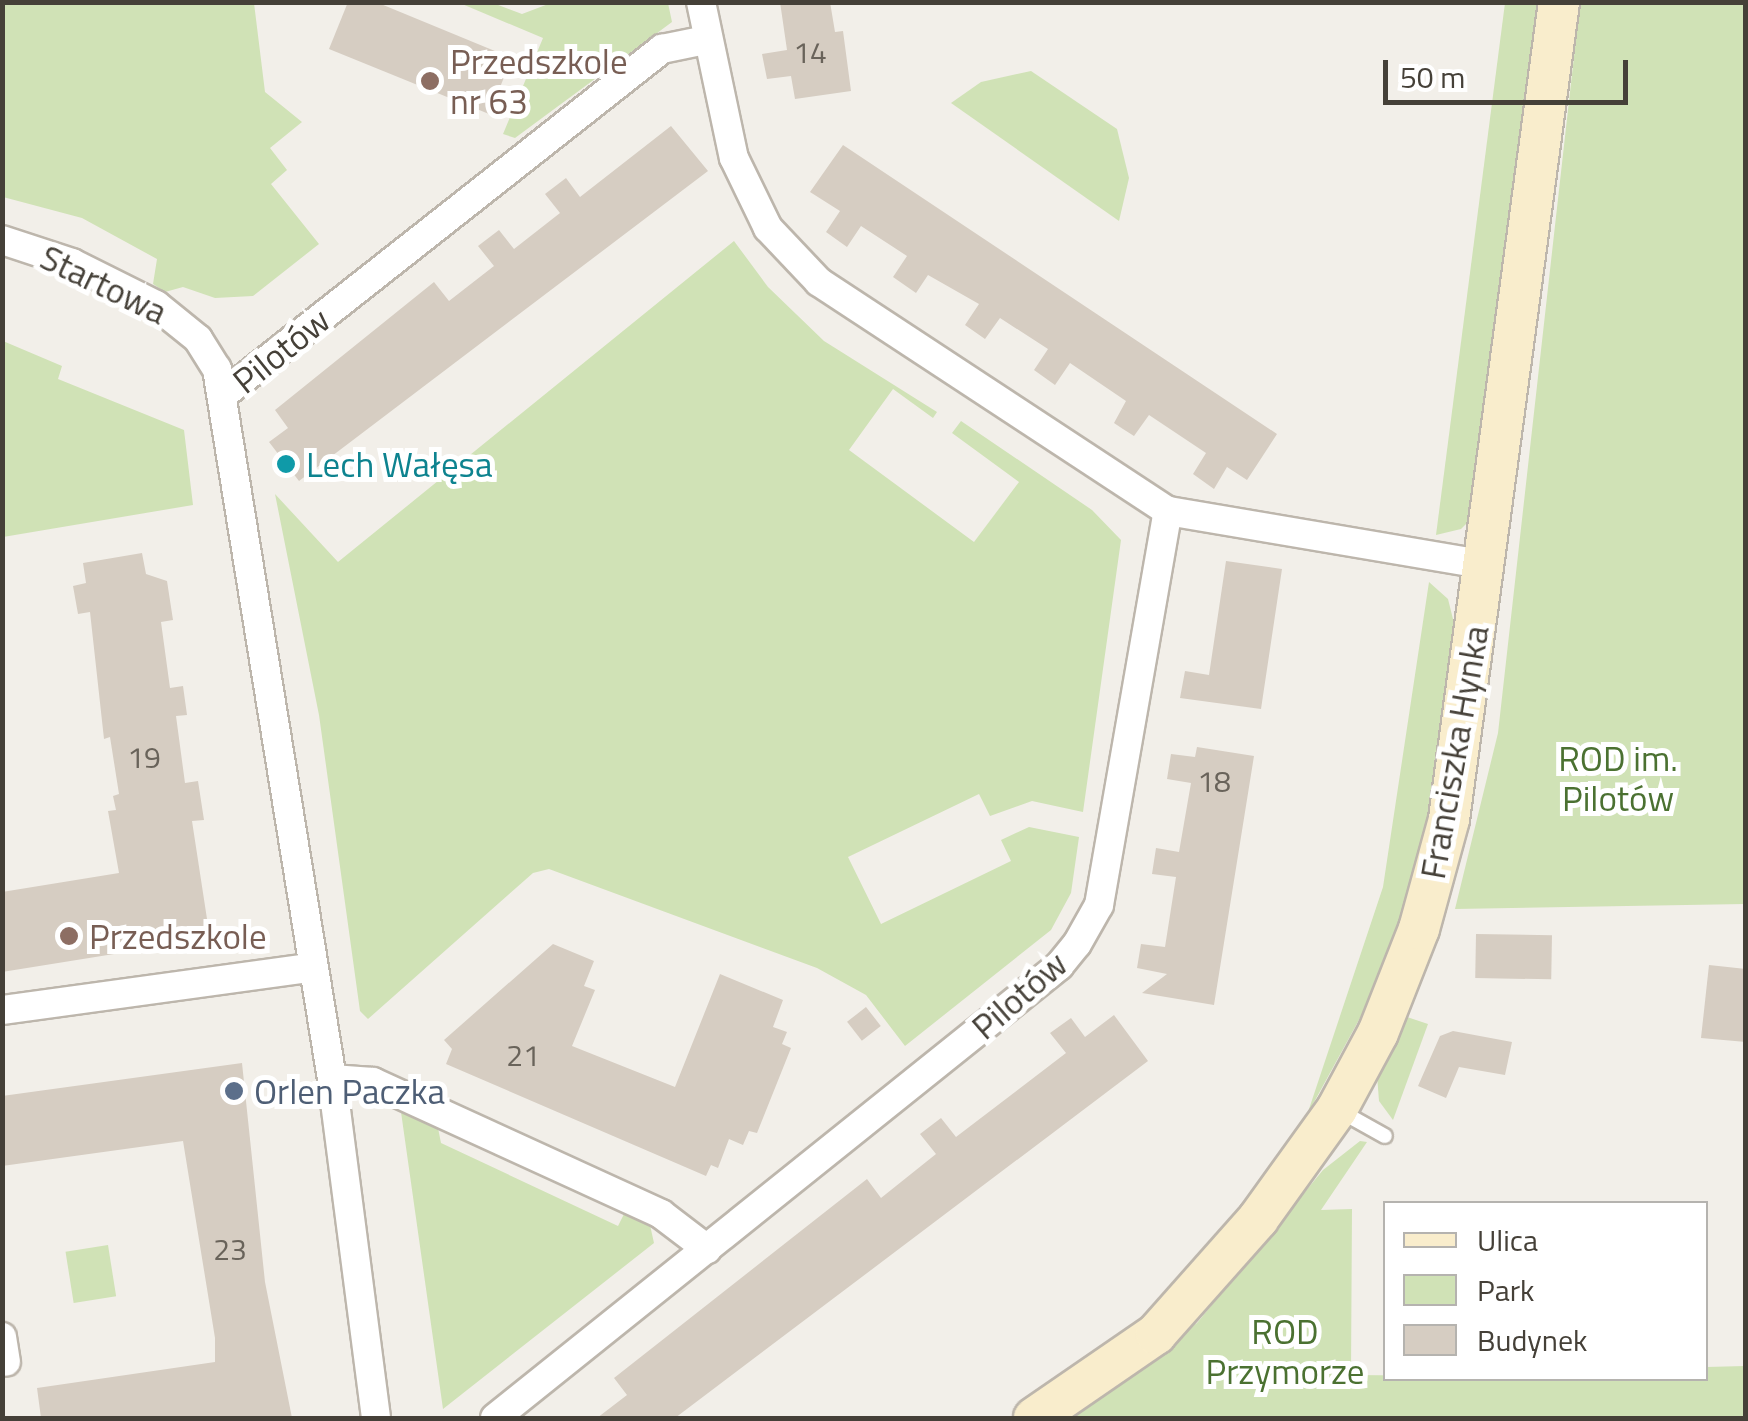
<!DOCTYPE html>
<meta charset="utf-8">
<style>
body{margin:0}
#map{position:relative;width:1748px;height:1421px;overflow:hidden;background:#f2efe9;font-family:"Titillium Web",sans-serif}
div>[style]{position:absolute}
.green>*{inset:0;background:#d0e2b6;transform-origin:0 0}
.building>*{inset:0;background:#d6cdc2;transform-origin:0 0}
.roads{filter:drop-shadow(2px 0 #bdb6ac) drop-shadow(-2px 0 #bdb6ac) drop-shadow(0 2px #bdb6ac) drop-shadow(0 -2px #bdb6ac)}
.lane>*{height:14px;margin:-7px;padding:0 7px;transform-origin:7px;border-radius:7px;background:#fff}
.street>*{height:28px;margin:-14px;padding:0 14px;transform-origin:14px;border-radius:14px;background:#fff}
.secondary>*{height:40px;margin:-20px;padding:0 20px;transform-origin:20px;border-radius:20px;background:#f9edcc}
.dots>*{width:28px;height:28px;translate:-50% -50%;box-sizing:border-box;border:5px solid #fff;border-radius:50%}
span{translate:-50% -50%;white-space:nowrap;text-align:center;line-height:1.15;-webkit-text-stroke:10px #fff;paint-order:stroke}
.number-label{font-size:30px;color:#69635a}
.number-label span{-webkit-text-stroke-width:0}
.education-label{font-size:35px;color:#785e54}
.left{translate:0 -50%;text-align:left}
.street-label{font-size:35px;color:#454038}
.culture-label{font-size:35px;color:#0d838f}
.park-label{font-size:35px;color:#4b7131}
.service-label{font-size:35px;color:#4e5e75}
.frame{position:absolute;inset:0;border:5px solid #454038;pointer-events:none}
.legend{position:absolute;left:1383px;top:1201px;width:325px;height:180px;box-sizing:border-box;background:#fff;border:2px solid #b5b3af;margin:0;padding:12px 18px;list-style:none;font-size:30px;color:#454038}
.legend li{display:flex;align-items:center;gap:20px;height:50px}
.legend b{width:50px;border:2px solid #b5b3af}
.scale{position:absolute;left:1383px;top:60px;width:245px;height:45px;box-sizing:border-box;border:5px solid #454038;border-top:0;padding-left:12px;font-size:30px;line-height:35px;white-space:nowrap;color:#454038;-webkit-text-stroke:8px #fff;paint-order:stroke}
</style>
<div id="map">
<div class="green">
<div style="clip-path:polygon(2px 3px,254px 3px,265px 92px,302px 122px,270px 148px,287px 170px,271px 184px,319px 244px,253px 296px,215px 298px,183px 287px,165px 292px,153px 284px,157px 259px,82px 218px,3px 197px)"></div>
<div style="clip-path:polygon(493px 3px,522px 14px,551px 3px,668px 3px,672px 22px,515px 138px,503px 134px,543px 38px,462px 4px)"></div>
<div style="clip-path:polygon(1505px 3px,1538px 3px,1471px 519px,1461px 529px,1436px 535px)"></div>
<div style="clip-path:polygon(1580px 3px,1745px 3px,1745px 904px,1455px 909px,1498px 733px)"></div>
<div style="clip-path:polygon(1031px 71px,1117px 129px,1129px 178px,1119px 221px,951px 103px,981px 82px)"></div>
<div style="clip-path:polygon(734px 241px,768px 287px,824px 341px,937px 412px,933px 418px,893px 389px,849px 450px,974px 542px,1019px 482px,952px 433px,961px 421px,1092px 510px,1121px 540px,1083px 812px,1032px 801px,990px 816px,979px 794px,848px 857px,881px 924px,1011px 861px,1001px 840px,1029px 827px,1079px 837px,1071px 893px,1051px 930px,905px 1046px,866px 995px,817px 968px,549px 869px,533px 873px,368px 1019px,360px 1011px,319px 715px,275px 494px,338px 562px)"></div>
<div style="clip-path:polygon(3px 341px,62px 366px,58px 379px,184px 430px,193px 505px,3px 537px)"></div>
<div style="clip-path:polygon(1429px 582px,1448px 599px,1455px 627px,1428px 815px,1399px 926px,1372px 996px,1307px 1115px,1383px 887px)"></div>
<div style="clip-path:polygon(1404px 1016px,1428px 1024px,1393px 1120px,1379px 1101px,1377px 1075px)"></div>
<div style="clip-path:polygon(401px 1112px,438px 1128px,441px 1143px,618px 1226px,624px 1214px,650px 1225px,654px 1243px,443px 1409px)"></div>
<div style="clip-path:polygon(1360px 1141px,1367px 1142px,1321px 1210px,1352px 1209px,1351px 1375px,1706px 1378px,1706px 1367px,1745px 1366px,1745px 1418px,1072px 1418px,1197px 1323px,1323px 1170px)"></div>
<div style="left:108px;top:1245px;width:52px;height:43px;rotate:81deg"></div>
</div>
<div class="building">
<div style="clip-path:polygon(348px 2px,376px 2px,512px 58px,489px 114px,329px 49px)"></div>
<div style="clip-path:polygon(780px 2px,830px 2px,835px 32px,843px 31px,851px 91px,795px 99px,791px 76px,767px 79px,762px 54px,787px 50px)"></div>
<div style="clip-path:polygon(671px 126px,708px 171px,299px 481px,269px 442px,288px 428px,275px 410px,434px 282px,449px 301px,494px 266px,478px 246px,499px 230px,514px 249px,560px 213px,545px 194px,566px 178px,580px 197px)"></div>
<div style="clip-path:polygon(843px 145px,1277px 434px,1247px 480px,1227px 467px,1214px 489px,1193px 474px,1206px 453px,1149px 415px,1134px 436px,1123px 429px,1114px 423px,1126px 401px,1070px 363px,1055px 385px,1034px 370px,1048px 349px,1000px 318px,985px 339px,965px 325px,979px 304px,928px 275px,916px 293px,893px 277px,907px 256px,861px 226px,847px 247px,826px 232px,840px 211px,810px 192px)"></div>
<div style="clip-path:polygon(142px 553px,146px 574px,167px 581px,173px 620px,161px 622px,170px 688px,183px 686px,187px 715px,176px 716px,185px 783px,198px 781px,204px 820px,192px 821px,209px 932px,168px 938px,170px 945px,2px 972px,2px 892px,119px 873px,108px 811px,116px 810px,113px 796px,119px 794px,110px 737px,104px 739px,90px 612px,78px 614px,73px 586px,86px 583px,83px 563px)"></div>
<div style="clip-path:polygon(1226px 561px,1282px 569px,1261px 709px,1180px 698px,1185px 671px,1209px 675px)"></div>
<div style="clip-path:polygon(1197px 747px,1254px 756px,1214px 1005px,1142px 993px,1167px 974px,1137px 968px,1141px 944px,1165px 947px,1176px 877px,1152px 874px,1156px 848px,1179px 852px,1191px 783px,1167px 779px,1171px 754px,1195px 757px)"></div>
<div style="left:1476px;top:934px;width:76px;height:44px;rotate:1deg"></div>
<div style="clip-path:polygon(553px 944px,594px 961px,584px 986px,595px 990px,572px 1046px,675px 1087px,720px 974px,783px 1000px,773px 1027px,787px 1032px,782px 1044px,791px 1048px,757px 1133px,749px 1131px,743px 1145px,729px 1139px,718px 1168px,711px 1165px,706px 1176px,446px 1064px,452px 1049px,444px 1040px)"></div>
<div style="clip-path:polygon(1709px 965px,1746px 969px,1746px 1042px,1701px 1038px)"></div>
<div style="left:866px;top:1007px;width:24px;height:24px;rotate:52deg"></div>
<div style="clip-path:polygon(1114px 1015px,1148px 1061px,675px 1418px,597px 1418px,627px 1395px,614px 1378px,867px 1179px,881px 1198px,936px 1154px,920px 1134px,941px 1118px,956px 1137px,1066px 1053px,1050px 1033px,1071px 1018px,1085px 1037px)"></div>
<div style="clip-path:polygon(1453px 1031px,1512px 1042px,1505px 1075px,1459px 1067px,1446px 1098px,1418px 1086px,1440px 1036px)"></div>
<div style="clip-path:polygon(242px 1063px,265px 1282px,292px 1418px,41px 1418px,37px 1388px,215px 1362px,215px 1338px,183px 1141px,2px 1166px,2px 1096px)"></div>
</div>
<div class="roads">
<div class="lane">
<div style="left:1342px;top:1112px;width:49px;rotate:29.2deg"></div>
</div>
<div class="street">
<div style="left:701px;top:2px;width:159px;rotate:78.1deg"></div>
<div style="left:734px;top:158px;width:78px;rotate:64.1deg"></div>
<div style="left:768px;top:228px;width:74px;rotate:46.6deg"></div>
<div style="left:819px;top:282px;width:417px;rotate:33.3deg"></div>
<div style="left:1168px;top:511px;width:323px;rotate:9.6deg"></div>
<div style="left:2px;top:240px;width:74px;rotate:18.2deg"></div>
<div style="left:72px;top:263px;width:94px;rotate:26.6deg"></div>
<div style="left:156px;top:305px;width:54px;rotate:39deg"></div>
<div style="left:198px;top:339px;width:36px;rotate:58deg"></div>
<div style="left:217px;top:369px;width:719px;rotate:80.8deg"></div>
<div style="left:332px;top:1079px;width:342px;rotate:82.6deg"></div>
<div style="left:224px;top:394px;width:558px;rotate:-38.23deg"></div>
<div style="left:662px;top:49px;width:45px;rotate:-11.6deg"></div>
<div style="left:2px;top:1010px;width:311px;rotate:-7.8deg"></div>
<div style="left:332px;top:1079px;width:41px;rotate:4.2deg"></div>
<div style="left:373px;top:1082px;width:317px;rotate:24.6deg"></div>
<div style="left:661px;top:1214px;width:58px;rotate:37.3deg"></div>
<div style="left:2px;top:1337px;width:25px;rotate:81deg"></div>
<div style="left:495px;top:1418px;width:723px;rotate:-38.71deg"></div>
<div style="left:1059px;top:966px;width:28px;rotate:-51deg"></div>
<div style="left:1077px;top:944px;width:45px;rotate:-60.6deg"></div>
<div style="left:1099px;top:905px;width:400px;rotate:-80.1deg"></div>
</div>
<div class="secondary">
<div style="left:1034px;top:1418px;width:148px;rotate:-34.5deg"></div>
<div style="left:1156px;top:1334px;width:154px;rotate:-48.4deg"></div>
<div style="left:1258px;top:1219px;width:135px;rotate:-54.3deg"></div>
<div style="left:1337px;top:1109px;width:86px;rotate:-61.7deg"></div>
<div style="left:1378px;top:1033px;width:112px;rotate:-68.5deg"></div>
<div style="left:1419px;top:929px;width:114px;rotate:-74.7deg"></div>
<div style="left:1449px;top:819px;width:824px;rotate:-82.33deg"></div>
</div>
</div>
<div class="dots">
<div style="left:430px;top:81px;background:#8d6e63"></div>
<div style="left:286px;top:464px;background:#0f9aa8"></div>
<div style="left:69px;top:936px;background:#8d6e63"></div>
<div style="left:234px;top:1091px;background:#5c6f8a"></div>
</div>
<div class="number-label">
<span style="left:810px;top:52px">14</span>
<span style="left:144px;top:757px">19</span>
<span style="left:1214px;top:781px">18</span>
<span style="left:523px;top:1055px">21</span>
<span style="left:230px;top:1249px">23</span>
</div>
<div class="education-label">
<span class="left" style="left:450px;top:81px">Przedszkole<br>nr 63</span>
<span class="left" style="left:89px;top:936px">Przedszkole</span>
</div>
<div class="street-label">
<span style="left:104px;top:284px;rotate:26deg">Startowa</span>
<span style="left:281px;top:350px;rotate:-39deg">Pilotów</span>
<span style="left:1454px;top:752px;rotate:-80deg">Franciszka Hynka</span>
<span style="left:1019px;top:995px;rotate:-41deg">Pilotów</span>
</div>
<div class="culture-label">
<span class="left" style="left:306px;top:464px">Lech Wałęsa</span>
</div>
<div class="park-label">
<span style="left:1618px;top:778px">ROD im.<br>Pilotów</span>
<span style="left:1285px;top:1351px">ROD<br>Przymorze</span>
</div>
<div class="service-label">
<span class="left" style="left:254px;top:1091px">Orlen Paczka</span>
</div>
<div class="frame"></div>
<ul class="legend">
<li><b style="height:12px;background:#f9edcc"></b>Ulica</li>
<li><b style="height:28px;background:#d0e2b6"></b>Park</li>
<li><b style="height:28px;background:#d6cdc2"></b>Budynek</li>
</ul>
<div class="scale">50 m</div>
</div>
